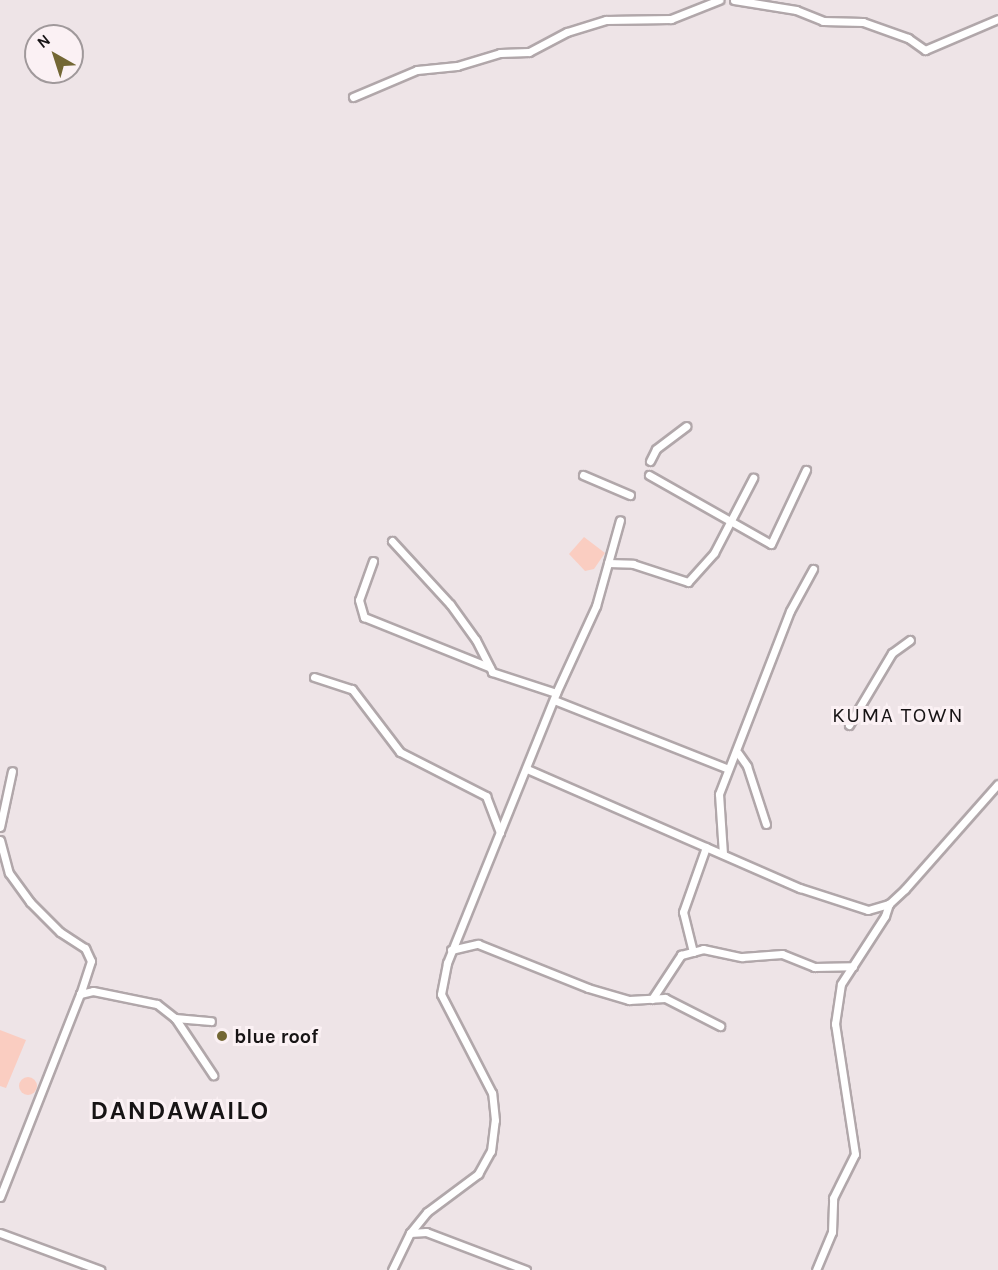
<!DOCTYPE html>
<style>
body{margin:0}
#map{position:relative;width:998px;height:1270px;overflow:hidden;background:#eee4e7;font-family:Karla,sans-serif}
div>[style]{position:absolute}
.green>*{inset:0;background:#facdc1}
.round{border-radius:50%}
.roads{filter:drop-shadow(2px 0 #b1a7aa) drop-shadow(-2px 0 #b1a7aa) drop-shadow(0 2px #b1a7aa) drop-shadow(0 -2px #b1a7aa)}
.minor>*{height:7px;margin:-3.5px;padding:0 3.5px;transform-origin:3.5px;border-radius:3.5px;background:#fff}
.dots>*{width:16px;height:16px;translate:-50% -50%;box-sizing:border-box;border:3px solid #fbf1f4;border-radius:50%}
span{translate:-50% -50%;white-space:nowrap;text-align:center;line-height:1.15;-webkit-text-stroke:6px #fbf1f4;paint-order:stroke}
.poi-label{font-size:20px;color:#171415;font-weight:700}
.left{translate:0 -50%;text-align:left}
.neighbourhood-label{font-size:21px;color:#171415;letter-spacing:1.5px}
.district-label{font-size:26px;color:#171415;font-weight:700;letter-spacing:1.5px}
.north{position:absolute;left:24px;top:24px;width:60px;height:60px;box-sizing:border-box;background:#fbf1f4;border:2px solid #a0999b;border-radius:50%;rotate:321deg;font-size:16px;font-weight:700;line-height:24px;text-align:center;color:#171415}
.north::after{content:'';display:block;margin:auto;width:21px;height:27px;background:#736734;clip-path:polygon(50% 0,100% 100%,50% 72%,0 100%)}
</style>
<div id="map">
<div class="green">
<div style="clip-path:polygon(584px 537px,605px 553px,594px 569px,585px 571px,569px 554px)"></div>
<div style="clip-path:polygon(0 1030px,26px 1040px,6px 1088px,0 1086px)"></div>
<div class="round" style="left:19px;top:1077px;width:18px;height:18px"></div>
</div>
<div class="roads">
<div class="minor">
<div style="left:734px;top:0;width:63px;rotate:9.2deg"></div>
<div style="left:796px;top:10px;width:29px;rotate:22deg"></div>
<div style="left:823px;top:21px;width:40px;rotate:1.4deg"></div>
<div style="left:863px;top:22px;width:48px;rotate:19.6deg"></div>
<div style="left:908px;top:38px;width:21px;rotate:35deg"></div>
<div style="left:925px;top:50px;width:79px;rotate:-23deg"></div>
<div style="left:353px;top:97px;width:69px;rotate:-22.9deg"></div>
<div style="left:417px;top:70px;width:40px;rotate:-5.7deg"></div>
<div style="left:457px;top:66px;width:45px;rotate:-16.8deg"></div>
<div style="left:500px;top:53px;width:29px;rotate:-2deg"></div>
<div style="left:529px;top:52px;width:43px;rotate:-27.8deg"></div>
<div style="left:567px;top:32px;width:41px;rotate:-17.1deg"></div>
<div style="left:606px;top:20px;width:65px;rotate:-0.9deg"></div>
<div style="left:671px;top:19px;width:52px;rotate:-21.6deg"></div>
<div style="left:650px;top:461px;width:13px;rotate:-63deg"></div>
<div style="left:656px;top:449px;width:38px;rotate:-37deg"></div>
<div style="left:583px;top:475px;width:51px;rotate:23.1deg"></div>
<div style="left:649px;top:475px;width:140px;rotate:29.5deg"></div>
<div style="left:771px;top:544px;width:82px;rotate:-64.7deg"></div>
<div style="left:392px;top:541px;width:86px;rotate:47.4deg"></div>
<div style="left:450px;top:604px;width:44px;rotate:54.2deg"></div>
<div style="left:476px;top:640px;width:36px;rotate:63deg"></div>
<div style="left:492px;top:672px;width:67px;rotate:18.2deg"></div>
<div style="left:373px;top:561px;width:41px;rotate:109.7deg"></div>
<div style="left:359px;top:600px;width:18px;rotate:74deg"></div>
<div style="left:364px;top:617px;width:135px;rotate:21.8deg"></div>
<div style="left:608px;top:563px;width:25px;rotate:2deg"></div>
<div style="left:633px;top:564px;width:58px;rotate:18.1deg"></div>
<div style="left:688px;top:582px;width:39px;rotate:-48deg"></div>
<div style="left:714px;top:553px;width:85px;rotate:-62.5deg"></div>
<div style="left:314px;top:677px;width:40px;rotate:18deg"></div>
<div style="left:352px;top:689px;width:79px;rotate:52.7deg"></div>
<div style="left:400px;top:752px;width:97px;rotate:27.1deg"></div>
<div style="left:486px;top:796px;width:39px;rotate:69deg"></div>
<div style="left:554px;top:700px;width:187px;rotate:21.6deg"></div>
<div style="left:849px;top:725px;width:84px;rotate:-59.2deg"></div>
<div style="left:892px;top:653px;width:22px;rotate:-36deg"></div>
<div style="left:738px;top:753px;width:16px;rotate:55deg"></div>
<div style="left:747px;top:766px;width:61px;rotate:71.9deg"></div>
<div style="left:527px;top:769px;width:298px;rotate:23.6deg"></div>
<div style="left:800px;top:888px;width:71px;rotate:17.9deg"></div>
<div style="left:868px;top:910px;width:22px;rotate:-16deg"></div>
<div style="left:889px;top:904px;width:22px;rotate:-43deg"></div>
<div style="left:905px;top:889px;width:140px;rotate:-48.5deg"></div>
<div style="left:0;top:827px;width:57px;rotate:-77.9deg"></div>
<div style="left:0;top:840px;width:34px;rotate:75deg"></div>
<div style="left:9px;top:873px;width:36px;rotate:54deg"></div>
<div style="left:30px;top:902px;width:42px;rotate:45deg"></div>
<div style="left:60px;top:932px;width:30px;rotate:33deg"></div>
<div style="left:85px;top:948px;width:14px;rotate:65deg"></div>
<div style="left:91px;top:961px;width:35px;rotate:108deg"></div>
<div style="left:723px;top:854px;width:60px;rotate:-93.8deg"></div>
<div style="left:719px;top:794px;width:196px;rotate:-68.8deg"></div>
<div style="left:790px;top:611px;width:48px;rotate:-61.3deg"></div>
<div style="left:451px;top:950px;width:28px;rotate:-13deg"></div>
<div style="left:478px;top:944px;width:118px;rotate:21.8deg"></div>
<div style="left:588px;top:988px;width:43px;rotate:16.3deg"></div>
<div style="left:629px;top:1000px;width:36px;rotate:-3deg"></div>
<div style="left:665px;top:998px;width:62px;rotate:27deg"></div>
<div style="left:693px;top:952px;width:41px;rotate:-104deg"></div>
<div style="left:683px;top:912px;width:69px;rotate:-70.5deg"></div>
<div style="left:652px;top:999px;width:53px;rotate:-56.6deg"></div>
<div style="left:681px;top:955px;width:23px;rotate:-15deg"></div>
<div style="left:703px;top:949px;width:40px;rotate:12deg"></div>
<div style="left:742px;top:957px;width:40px;rotate:-4.3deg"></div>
<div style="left:782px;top:954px;width:35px;rotate:22deg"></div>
<div style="left:814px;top:967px;width:39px;rotate:-1deg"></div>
<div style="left:175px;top:1018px;width:36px;rotate:5deg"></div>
<div style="left:0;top:1197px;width:218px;rotate:-68.5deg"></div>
<div style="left:80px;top:994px;width:13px;rotate:-13deg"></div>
<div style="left:93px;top:991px;width:65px;rotate:11.5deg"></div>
<div style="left:157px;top:1004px;width:23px;rotate:38deg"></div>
<div style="left:175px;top:1018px;width:69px;rotate:56.3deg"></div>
<div style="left:0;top:1233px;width:107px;rotate:20.3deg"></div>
<div style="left:410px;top:1233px;width:16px;rotate:-4deg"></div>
<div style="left:426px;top:1232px;width:107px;rotate:20.8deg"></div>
<div style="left:392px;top:1270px;width:41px;rotate:-64.1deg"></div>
<div style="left:410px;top:1233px;width:27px;rotate:-51deg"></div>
<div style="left:427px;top:1212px;width:64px;rotate:-36.7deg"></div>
<div style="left:478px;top:1174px;width:26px;rotate:-61deg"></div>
<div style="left:491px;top:1151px;width:31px;rotate:-83deg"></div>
<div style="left:495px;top:1120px;width:27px;rotate:-96deg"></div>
<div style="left:492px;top:1093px;width:111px;rotate:-117.3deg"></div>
<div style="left:441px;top:994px;width:32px;rotate:-79deg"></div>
<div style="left:447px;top:963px;width:291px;rotate:-68deg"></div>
<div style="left:556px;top:693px;width:96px;rotate:-65.3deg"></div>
<div style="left:596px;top:606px;width:89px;rotate:-74.4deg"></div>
<div style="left:816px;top:1270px;width:41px;rotate:-67.2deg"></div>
<div style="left:832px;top:1232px;width:34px;rotate:-88deg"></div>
<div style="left:833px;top:1198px;width:49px;rotate:-63.4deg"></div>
<div style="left:855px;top:1154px;width:132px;rotate:-98.7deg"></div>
<div style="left:835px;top:1024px;width:40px;rotate:-81.5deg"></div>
<div style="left:841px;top:984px;width:81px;rotate:-57.1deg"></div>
<div style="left:885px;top:916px;width:13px;rotate:-72deg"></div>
</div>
</div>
<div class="dots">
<div style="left:222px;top:1036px;background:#736734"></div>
</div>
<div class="poi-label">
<span class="left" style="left:234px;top:1036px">blue roof</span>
</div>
<div class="neighbourhood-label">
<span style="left:898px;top:715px">KUMA TOWN</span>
</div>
<div class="district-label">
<span style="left:180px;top:1111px">DANDAWAILO</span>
</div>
<div class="north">N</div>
</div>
